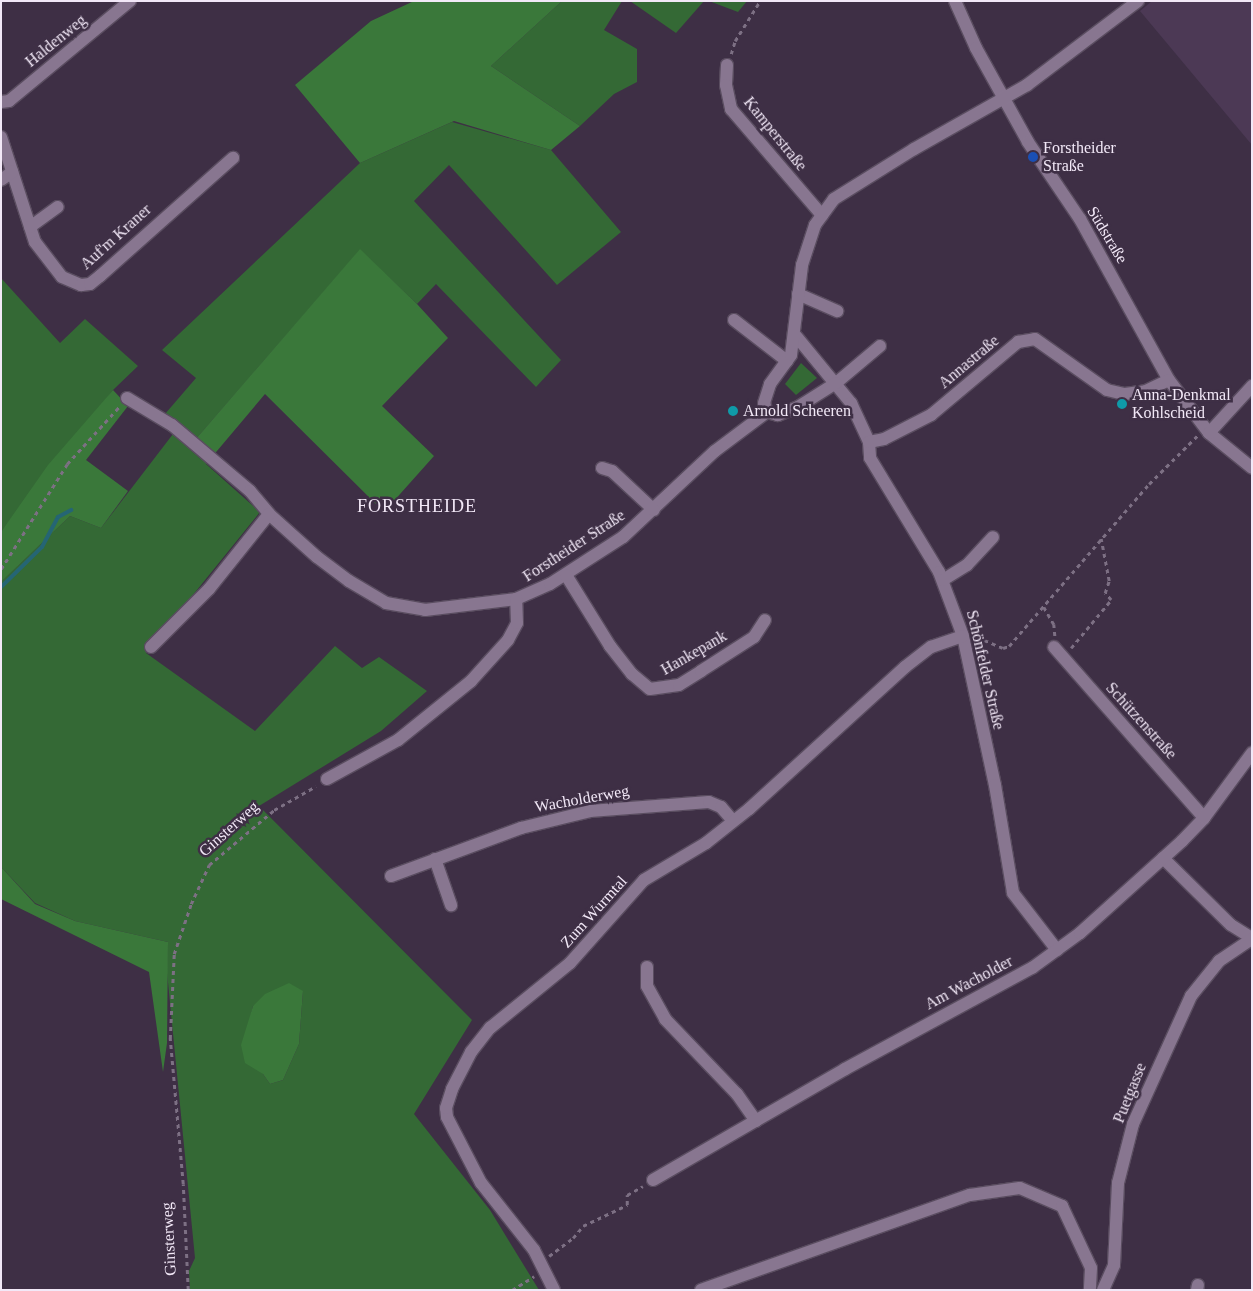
<!DOCTYPE html>
<meta charset="utf-8">
<style>
body{margin:0}
#map{position:relative;width:1253px;height:1291px;overflow:hidden;background:#3e2f45;font-family:"Times New Roman",serif}
div>[style]{position:absolute}
.built>*{inset:0;background:#4c3955}
.green>*{inset:0;background:#346935}
.forest>*{inset:0;background:#3a783a}
.stream>*{height:4px;margin:-2px;padding:0 2px;transform-origin:2px;border-radius:2px;background:#256574}
.path>*{height:2.5px;margin-top:-1.25px;transform-origin:0;background:repeating-linear-gradient(90deg,#7d7084 0 4px,transparent 0 8px)}
.roads{filter:drop-shadow(1px 0 #5a4d60) drop-shadow(-1px 0 #5a4d60) drop-shadow(0 1px #5a4d60) drop-shadow(0 -1px #5a4d60)}
.minor>*{height:12px;margin:-6px;padding:0 6px;transform-origin:6px;border-radius:6px;background:#887690}
.dots>*{width:14px;height:14px;translate:-50% -50%;box-sizing:border-box;border:2px solid #3e2f45;border-radius:50%}
span{translate:-50% -50%;white-space:nowrap;text-align:center;line-height:1.15;-webkit-text-stroke:5px #3e2f45;paint-order:stroke}
.street-label{font-size:16px;color:#f2e8f7}
.poi-label{font-size:16px;color:#f2e8f7}
.left{translate:0 -50%;text-align:left}
.neighbourhood-label{font-size:18px;color:#f2e8f7;letter-spacing:1px}
.frame{position:absolute;inset:0;border:2px solid #f2e8f7;pointer-events:none}
</style>
<div id="map">
<div class="built">
<div style="clip-path:polygon(1152px 1px,1252px 1px,1252px 145px,1140px 11px)"></div>
</div>
<div class="green">
<div style="clip-path:polygon(562px 1px,622px 1px,604px 30px,637px 49px,637px 82px,614px 94px,580px 126px,491px 66px)"></div>
<div style="clip-path:polygon(630px 1px,704px 1px,676px 33px)"></div>
<div style="clip-path:polygon(709px 1px,747px 1px,738px 12px)"></div>
<div style="clip-path:polygon(evenodd,452px 122px,551px 150px,621px 232px,557px 285px,449px 165px,414px 201px,561px 360px,536px 387px,436px 284px,417px 304px,360px 250px,188px 448px,260px 512px,146px 653px,255px 731px,335px 646px,362px 668px,379px 657px,427px 691px,381px 731px,259px 806px,472px 1020px,414px 1114px,490px 1210px,539px 1290px,190px 1290px,189px 1271px,195px 1258px,167px 972px,168px 942px,75px 921px,35px 903px,1px 867px,1px 582px,70px 516px,101px 528px,173px 434px,179px 423px,165px 414px,196px 378px,162px 350px,360px 163px,452px 122px,303px 991px,299px 1044px,283px 1080px,270px 1084px,263px 1074px,248px 1026px,253px 1006px,303px 991px)"></div>
<div style="clip-path:polygon(1px 278px,60px 343px,85px 319px,138px 366px,113px 390px,1px 532px)"></div>
<div style="clip-path:polygon(801px 363px,817px 378px,796px 395px,785px 384px)"></div>
</div>
<div class="forest">
<div style="clip-path:polygon(414px 1px,562px 1px,491px 66px,580px 126px,551px 150px,454px 121px,360px 163px,295px 85px,371px 21px)"></div>
<div style="clip-path:polygon(360px 249px,417px 304px,448px 338px,382px 406px,434px 456px,384px 512px,265px 394px,206px 464px,188px 448px)"></div>
<div style="clip-path:polygon(113px 390px,128px 406px,86px 460px,128px 491px,101px 528px,70px 516px,1px 582px,1px 532px,48px 465px)"></div>
<div style="clip-path:polygon(1px 867px,35px 904px,75px 921px,168px 942px,167px 1043px,163px 1072px,149px 972px,1px 899px)"></div>
<div style="clip-path:polygon(289px 983px,303px 991px,299px 1044px,283px 1080px,270px 1084px,263px 1074px,245px 1063px,241px 1045px,253px 1006px,265px 994px)"></div>
</div>
<div class="stream">
<div style="left:1px;top:587px;width:57px;rotate:-44.3deg"></div>
<div style="left:42px;top:547px;width:34px;rotate:-62deg"></div>
<div style="left:58px;top:517px;width:15px;rotate:-28deg"></div>
</div>
<div class="path">
<div style="left:731px;top:54px;width:14px;rotate:-73deg"></div>
<div style="left:735px;top:41px;width:47px;rotate:-58deg"></div>
<div style="left:1px;top:569px;width:124px;rotate:-57.8deg"></div>
<div style="left:67px;top:464px;width:79px;rotate:-47.6deg"></div>
<div style="left:1044px;top:607px;width:20px;rotate:60deg"></div>
<div style="left:1054px;top:624px;width:12px;rotate:85deg"></div>
<div style="left:977px;top:637px;width:28px;rotate:23deg"></div>
<div style="left:1003px;top:648px;width:6px;rotate:-18deg"></div>
<div style="left:1009px;top:646px;width:214px;rotate:-49.2deg"></div>
<div style="left:1149px;top:484px;width:68px;rotate:-45deg"></div>
<div style="left:1071px;top:648px;width:62px;rotate:-50.2deg"></div>
<div style="left:1111px;top:600px;width:9px;rotate:-131deg"></div>
<div style="left:1105px;top:593px;width:13px;rotate:-72deg"></div>
<div style="left:1109px;top:581px;width:43px;rotate:-100.8deg"></div>
<div style="left:549px;top:1256px;width:30px;rotate:-37deg"></div>
<div style="left:573px;top:1238px;width:16px;rotate:-50deg"></div>
<div style="left:583px;top:1226px;width:49px;rotate:-25.5deg"></div>
<div style="left:627px;top:1205px;width:10px;rotate:-90deg"></div>
<div style="left:627px;top:1195px;width:18px;rotate:-29deg"></div>
<div style="left:188px;top:1290px;width:106px;rotate:-92.7deg"></div>
<div style="left:183px;top:1184px;width:146px;rotate:-95.1deg"></div>
<div style="left:170px;top:1039px;width:85px;rotate:-87.3deg"></div>
<div style="left:174px;top:954px;width:53px;rotate:-71.2deg"></div>
<div style="left:191px;top:904px;width:43px;rotate:-65.2deg"></div>
<div style="left:209px;top:865px;width:85px;rotate:-40.2deg"></div>
<div style="left:274px;top:810px;width:48px;rotate:-29.7deg"></div>
<div style="left:512px;top:1290px;width:26px;rotate:-32deg"></div>
</div>
<div class="roads">
<div class="minor">
<div style="left:955px;top:1px;width:51px;rotate:65.9deg"></div>
<div style="left:976px;top:48px;width:107px;rotate:61deg"></div>
<div style="left:1028px;top:142px;width:93px;rotate:56deg"></div>
<div style="left:1080px;top:219px;width:184px;rotate:61.1deg"></div>
<div style="left:1169px;top:380px;width:66px;rotate:53deg"></div>
<div style="left:1209px;top:433px;width:55px;rotate:39.1deg"></div>
<div style="left:727px;top:65px;width:20px;rotate:93deg"></div>
<div style="left:726px;top:85px;width:25px;rotate:78deg"></div>
<div style="left:731px;top:109px;width:140px;rotate:49.4deg"></div>
<div style="left:1px;top:102px;width:8px;rotate:-7deg"></div>
<div style="left:9px;top:101px;width:157px;rotate:-39.6deg"></div>
<div style="left:1px;top:137px;width:110px;rotate:72.1deg"></div>
<div style="left:35px;top:242px;width:44px;rotate:52.4deg"></div>
<div style="left:62px;top:277px;width:21px;rotate:23deg"></div>
<div style="left:81px;top:285px;width:9px;rotate:-6deg"></div>
<div style="left:90px;top:284px;width:13px;rotate:-39deg"></div>
<div style="left:100px;top:276px;width:178px;rotate:-41.6deg"></div>
<div style="left:1px;top:180px;width:14px;rotate:-36deg"></div>
<div style="left:30px;top:227px;width:34px;rotate:-36deg"></div>
<div style="left:798px;top:294px;width:43px;rotate:23.6deg"></div>
<div style="left:734px;top:320px;width:67px;rotate:37.7deg"></div>
<div style="left:796px;top:336px;width:87px;rotate:50.6deg"></div>
<div style="left:851px;top:403px;width:43px;rotate:65.2deg"></div>
<div style="left:869px;top:442px;width:16px;rotate:86deg"></div>
<div style="left:870px;top:458px;width:133px;rotate:58.8deg"></div>
<div style="left:939px;top:572px;width:68px;rotate:69.4deg"></div>
<div style="left:963px;top:636px;width:152px;rotate:77.9deg"></div>
<div style="left:995px;top:785px;width:109px;rotate:80.5deg"></div>
<div style="left:1013px;top:893px;width:72px;rotate:52.3deg"></div>
<div style="left:880px;top:346px;width:57px;rotate:139.9deg"></div>
<div style="left:836px;top:383px;width:45px;rotate:147.7deg"></div>
<div style="left:798px;top:407px;width:22px;rotate:158deg"></div>
<div style="left:778px;top:415px;width:11px;rotate:-165deg"></div>
<div style="left:767px;top:412px;width:9px;rotate:-108deg"></div>
<div style="left:764px;top:403px;width:20px;rotate:-72deg"></div>
<div style="left:770px;top:384px;width:36px;rotate:-54deg"></div>
<div style="left:791px;top:355px;width:91px;rotate:-83deg"></div>
<div style="left:802px;top:265px;width:42px;rotate:-72deg"></div>
<div style="left:815px;top:225px;width:32px;rotate:-54deg"></div>
<div style="left:834px;top:199px;width:94px;rotate:-32deg"></div>
<div style="left:914px;top:149px;width:130px;rotate:-29.5deg"></div>
<div style="left:1027px;top:85px;width:139px;rotate:-37.1deg"></div>
<div style="left:127px;top:398px;width:52px;rotate:31deg"></div>
<div style="left:172px;top:425px;width:102px;rotate:40.2deg"></div>
<div style="left:250px;top:491px;width:30px;rotate:50deg"></div>
<div style="left:269px;top:514px;width:64px;rotate:41.9deg"></div>
<div style="left:317px;top:557px;width:40px;rotate:37deg"></div>
<div style="left:349px;top:581px;width:43px;rotate:30.7deg"></div>
<div style="left:386px;top:603px;width:40px;rotate:10deg"></div>
<div style="left:425px;top:610px;width:92px;rotate:-6.9deg"></div>
<div style="left:516px;top:599px;width:37px;rotate:-24deg"></div>
<div style="left:550px;top:584px;width:87px;rotate:-32.8deg"></div>
<div style="left:623px;top:537px;width:126px;rotate:-43.1deg"></div>
<div style="left:715px;top:451px;width:65px;rotate:-36.9deg"></div>
<div style="left:1209px;top:433px;width:64px;rotate:-47.5deg"></div>
<div style="left:869px;top:442px;width:15px;rotate:-11deg"></div>
<div style="left:884px;top:439px;width:53px;rotate:-27.1deg"></div>
<div style="left:931px;top:415px;width:114px;rotate:-40deg"></div>
<div style="left:1018px;top:342px;width:17px;rotate:-10deg"></div>
<div style="left:1035px;top:339px;width:88px;rotate:35.3deg"></div>
<div style="left:1107px;top:390px;width:18px;rotate:13deg"></div>
<div style="left:1125px;top:394px;width:21px;rotate:-8deg"></div>
<div style="left:1146px;top:391px;width:25px;rotate:-26deg"></div>
<div style="left:602px;top:468px;width:10px;rotate:17deg"></div>
<div style="left:612px;top:471px;width:57px;rotate:42.9deg"></div>
<div style="left:566px;top:575px;width:84px;rotate:58.2deg"></div>
<div style="left:610px;top:646px;width:36px;rotate:52deg"></div>
<div style="left:632px;top:674px;width:23px;rotate:40deg"></div>
<div style="left:650px;top:689px;width:29px;rotate:-8deg"></div>
<div style="left:679px;top:685px;width:26px;rotate:-32deg"></div>
<div style="left:701px;top:671px;width:63px;rotate:-32.7deg"></div>
<div style="left:754px;top:637px;width:20px;rotate:-57deg"></div>
<div style="left:943px;top:580px;width:28px;rotate:-32deg"></div>
<div style="left:967px;top:565px;width:38px;rotate:-47deg"></div>
<div style="left:151px;top:647px;width:82px;rotate:-45deg"></div>
<div style="left:209px;top:589px;width:96px;rotate:-51.3deg"></div>
<div style="left:1054px;top:647px;width:227px;rotate:48.7deg"></div>
<div style="left:327px;top:779px;width:81px;rotate:-28.8deg"></div>
<div style="left:398px;top:740px;width:94px;rotate:-38.9deg"></div>
<div style="left:471px;top:681px;width:55px;rotate:-47.9deg"></div>
<div style="left:508px;top:640px;width:19px;rotate:-62deg"></div>
<div style="left:517px;top:623px;width:24px;rotate:-92deg"></div>
<div style="left:1163px;top:858px;width:95px;rotate:44.6deg"></div>
<div style="left:1231px;top:925px;width:25px;rotate:32deg"></div>
<div style="left:435px;top:859px;width:49px;rotate:70.8deg"></div>
<div style="left:391px;top:876px;width:139px;rotate:-20.3deg"></div>
<div style="left:521px;top:828px;width:71px;rotate:-13.8deg"></div>
<div style="left:590px;top:811px;width:119px;rotate:-4.3deg"></div>
<div style="left:709px;top:802px;width:13px;rotate:23deg"></div>
<div style="left:721px;top:807px;width:18px;rotate:49deg"></div>
<div style="left:647px;top:967px;width:19px;rotate:90deg"></div>
<div style="left:647px;top:986px;width:38px;rotate:61deg"></div>
<div style="left:665px;top:1019px;width:104px;rotate:46.2deg"></div>
<div style="left:737px;top:1094px;width:33px;rotate:55deg"></div>
<div style="left:653px;top:1180px;width:222px;rotate:-30deg"></div>
<div style="left:845px;top:1069px;width:213px;rotate:-28.4deg"></div>
<div style="left:1032px;top:968px;width:59px;rotate:-36.1deg"></div>
<div style="left:1080px;top:933px;width:137px;rotate:-42deg"></div>
<div style="left:1182px;top:841px;width:32px;rotate:-46deg"></div>
<div style="left:1204px;top:818px;width:81px;rotate:-53.6deg"></div>
<div style="left:554px;top:1290px;width:45px;rotate:-116.6deg"></div>
<div style="left:534px;top:1250px;width:85px;rotate:-128.3deg"></div>
<div style="left:481px;top:1183px;width:74px;rotate:-117.3deg"></div>
<div style="left:447px;top:1117px;width:9px;rotate:-96deg"></div>
<div style="left:446px;top:1108px;width:20px;rotate:-72deg"></div>
<div style="left:452px;top:1089px;width:42px;rotate:-62.8deg"></div>
<div style="left:471px;top:1052px;width:31px;rotate:-52deg"></div>
<div style="left:490px;top:1028px;width:103px;rotate:-39.1deg"></div>
<div style="left:570px;top:963px;width:111px;rotate:-48.3deg"></div>
<div style="left:644px;top:880px;width:72px;rotate:-30.8deg"></div>
<div style="left:706px;top:843px;width:55px;rotate:-38.3deg"></div>
<div style="left:749px;top:809px;width:211px;rotate:-42.3deg"></div>
<div style="left:905px;top:667px;width:33px;rotate:-38deg"></div>
<div style="left:931px;top:647px;width:34px;rotate:-19deg"></div>
<div style="left:701px;top:1290px;width:285px;rotate:-19.5deg"></div>
<div style="left:970px;top:1195px;width:50px;rotate:-8deg"></div>
<div style="left:1020px;top:1188px;width:46px;rotate:23.2deg"></div>
<div style="left:1062px;top:1206px;width:68px;rotate:64.9deg"></div>
<div style="left:1091px;top:1268px;width:22px;rotate:93deg"></div>
<div style="left:1103px;top:1290px;width:27px;rotate:-66deg"></div>
<div style="left:1114px;top:1265px;width:82px;rotate:-87.2deg"></div>
<div style="left:1118px;top:1183px;width:61px;rotate:-75.7deg"></div>
<div style="left:1133px;top:1124px;width:141px;rotate:-65.6deg"></div>
<div style="left:1191px;top:996px;width:45px;rotate:-51.3deg"></div>
<div style="left:1219px;top:961px;width:40px;rotate:-34deg"></div>
<div style="left:1197px;top:1290px;width:5px;rotate:-79deg"></div>
</div>
</div>
<div class="dots">
<div style="left:1033px;top:157px;background:#1a4fb4"></div>
<div style="left:1122px;top:404px;background:#0f9aa8"></div>
<div style="left:733px;top:411px;background:#0f9aa8"></div>
</div>
<div class="street-label">
<span style="left:56px;top:41px;rotate:-39deg">Haldenweg</span>
<span style="left:775px;top:134px;rotate:51deg">Kamperstraße</span>
<span style="left:1107px;top:235px;rotate:59deg">Südstraße</span>
<span style="left:116px;top:237px;rotate:-42deg">Auf'm Kraner</span>
<span style="left:969px;top:362px;rotate:-40deg">Annastraße</span>
<span style="left:574px;top:546px;rotate:-33deg">Forstheider Straße</span>
<span style="left:694px;top:653px;rotate:-30deg">Hankepank</span>
<span style="left:985px;top:670px;rotate:77deg">Schönfelder Straße</span>
<span style="left:1141px;top:721px;rotate:48deg">Schützenstraße</span>
<span style="left:582px;top:799px;rotate:-10deg">Wacholderweg</span>
<span style="left:229px;top:829px;rotate:-42deg">Ginsterweg</span>
<span style="left:594px;top:912px;rotate:-48deg">Zum Wurmtal</span>
<span style="left:969px;top:983px;rotate:-28deg">Am Wacholder</span>
<span style="left:1130px;top:1093px;rotate:-68deg">Puetgasse</span>
<span style="left:169px;top:1239px;rotate:-93deg">Ginsterweg</span>
</div>
<div class="poi-label">
<span class="left" style="left:1043px;top:157px">Forstheider<br>Straße</span>
<span class="left" style="left:1132px;top:404px">Anna-Denkmal<br>Kohlscheid</span>
<span class="left" style="left:743px;top:411px">Arnold Scheeren</span>
</div>
<div class="neighbourhood-label">
<span style="left:417px;top:506px">FORSTHEIDE</span>
</div>
<div class="frame"></div>
</div>
